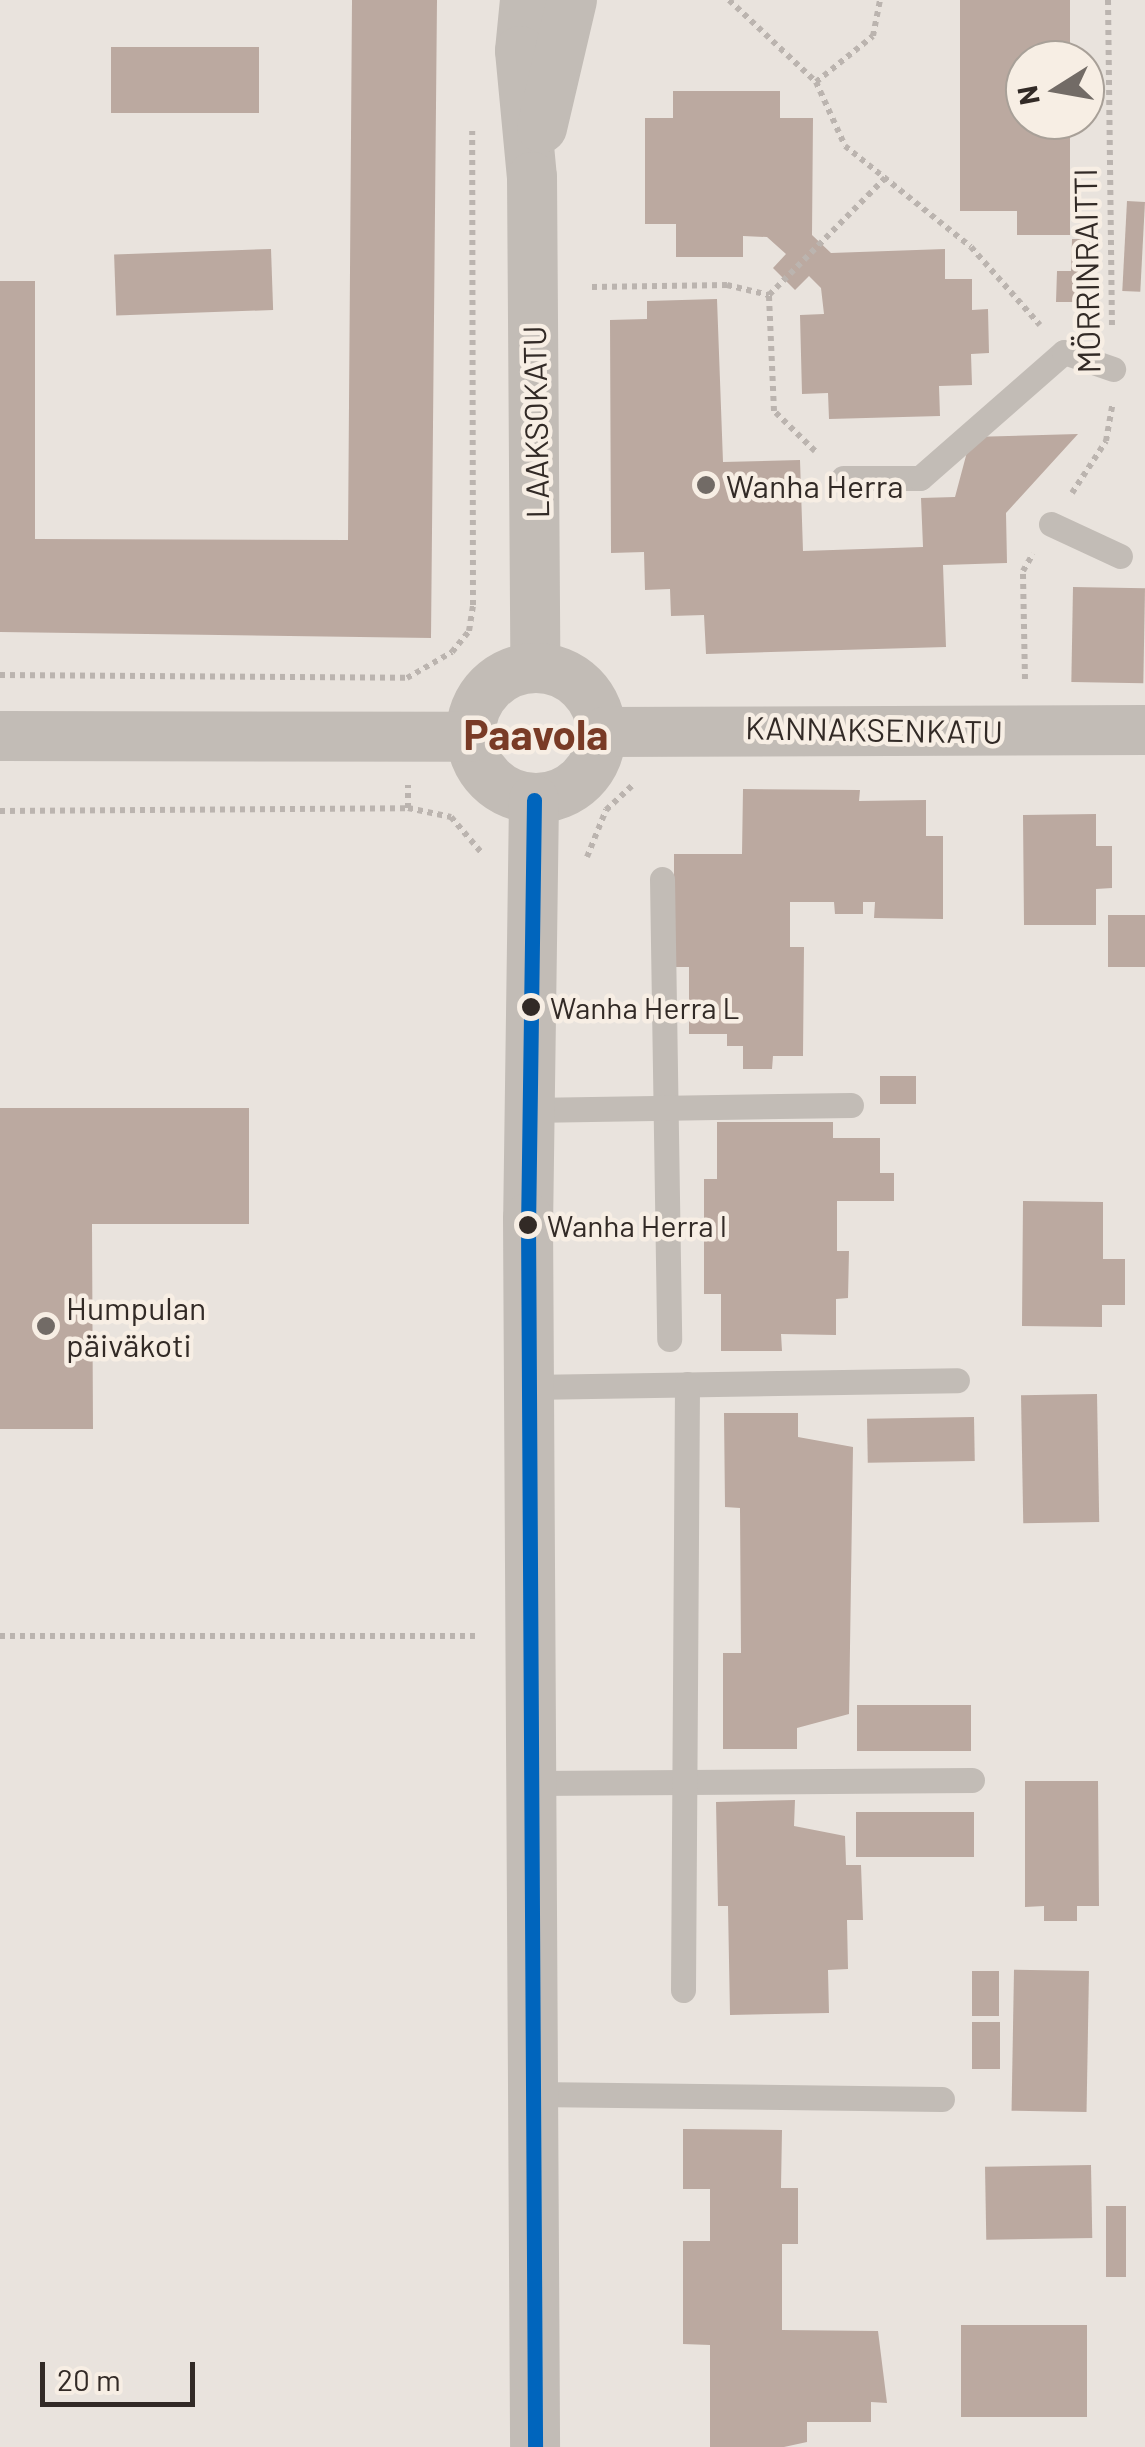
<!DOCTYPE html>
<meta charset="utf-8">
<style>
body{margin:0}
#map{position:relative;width:1145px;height:2447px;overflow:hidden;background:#e9e3dd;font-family:Barlow,sans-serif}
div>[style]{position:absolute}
.building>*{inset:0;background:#bba9a0;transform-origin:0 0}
.path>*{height:6px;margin-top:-3px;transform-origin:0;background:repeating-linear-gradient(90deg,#bbb4af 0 5px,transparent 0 10px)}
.service>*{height:25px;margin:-12.5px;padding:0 12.5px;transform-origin:12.5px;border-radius:12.5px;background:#c2bcb6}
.minor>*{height:50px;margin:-25px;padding:0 25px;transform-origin:25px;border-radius:25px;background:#c2bcb6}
.minor>.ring{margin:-25px;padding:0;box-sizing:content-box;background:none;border:50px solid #c2bcb6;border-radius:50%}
.bus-1>*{height:15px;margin:-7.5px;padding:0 7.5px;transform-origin:7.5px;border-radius:7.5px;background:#0065bd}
.dots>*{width:28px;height:28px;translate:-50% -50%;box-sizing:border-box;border:5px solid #f7eee4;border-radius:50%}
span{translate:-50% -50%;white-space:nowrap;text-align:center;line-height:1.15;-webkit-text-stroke:9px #f7eee4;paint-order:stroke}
.bus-label{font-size:30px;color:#322a26}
.left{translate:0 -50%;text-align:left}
.street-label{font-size:32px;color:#322a26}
.poi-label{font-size:32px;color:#322a26}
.district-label{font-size:42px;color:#793b26;font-weight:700}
.north{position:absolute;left:1005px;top:40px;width:100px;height:100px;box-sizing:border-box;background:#f7eee4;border:2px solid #a8a098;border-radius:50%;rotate:259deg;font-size:28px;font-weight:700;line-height:40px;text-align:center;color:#322a26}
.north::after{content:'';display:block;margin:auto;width:35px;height:45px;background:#726b66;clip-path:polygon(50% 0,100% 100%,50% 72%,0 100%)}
.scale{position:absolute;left:40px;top:2362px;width:155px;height:45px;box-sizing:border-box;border:5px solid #322a26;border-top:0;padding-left:12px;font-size:30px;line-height:35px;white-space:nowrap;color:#322a26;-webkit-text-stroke:8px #f7eee4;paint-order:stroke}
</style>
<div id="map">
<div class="building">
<div style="clip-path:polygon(352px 0,437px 0,431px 638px,0 632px,0 281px,35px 281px,35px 539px,348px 540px)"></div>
<div style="clip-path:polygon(960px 0,1070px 0,1070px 60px,1025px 60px,1025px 120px,1070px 120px,1070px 235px,1017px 235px,1017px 211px,960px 211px)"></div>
<div style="left:111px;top:47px;width:148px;height:66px"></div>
<div style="clip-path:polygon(673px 91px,780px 91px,780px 118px,813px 118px,812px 235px,831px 253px,945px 249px,945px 279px,972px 279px,972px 310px,988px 309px,989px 353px,971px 354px,972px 385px,939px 386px,940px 416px,829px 419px,828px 393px,802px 394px,800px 315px,824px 314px,821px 288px,809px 276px,795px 290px,773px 268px,786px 254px,767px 237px,743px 236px,743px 257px,676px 257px,676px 224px,645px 224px,645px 118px,673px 118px)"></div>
<div style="left:1127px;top:201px;width:18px;height:90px;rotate:3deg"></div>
<div style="clip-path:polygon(1072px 239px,1095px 239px,1095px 302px,1056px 302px,1057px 271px,1071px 271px)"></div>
<div style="left:271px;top:249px;width:61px;height:157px;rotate:88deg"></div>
<div style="clip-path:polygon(717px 299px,723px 462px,800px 460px,803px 551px,923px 547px,921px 498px,955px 497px,971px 437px,1078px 434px,1006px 513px,1007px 563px,943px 565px,946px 647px,706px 654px,704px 615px,671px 616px,670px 589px,645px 590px,644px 552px,611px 553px,610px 320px,647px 319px,647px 301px)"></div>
<div style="left:1073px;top:587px;width:72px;height:95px;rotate:1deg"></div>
<div style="clip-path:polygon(743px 789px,860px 790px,859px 801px,926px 800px,926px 836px,943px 836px,943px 919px,874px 918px,875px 902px,863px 902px,863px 914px,835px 914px,834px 902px,790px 902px,790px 947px,804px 947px,803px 1056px,773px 1056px,772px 1069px,743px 1069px,743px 1046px,727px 1046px,727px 1034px,689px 1034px,689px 967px,674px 967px,674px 854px,742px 854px)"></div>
<div style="clip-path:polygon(1096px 814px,1096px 846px,1112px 846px,1112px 888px,1096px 889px,1096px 925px,1024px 925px,1023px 815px)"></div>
<div style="left:1108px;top:915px;width:37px;height:52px"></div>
<div style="left:880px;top:1076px;width:36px;height:28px"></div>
<div style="clip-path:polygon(0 1108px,249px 1108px,249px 1224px,92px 1224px,93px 1429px,0 1429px)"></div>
<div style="clip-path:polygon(717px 1122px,833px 1122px,833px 1138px,880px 1138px,880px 1173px,894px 1173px,894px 1201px,837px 1201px,837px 1251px,849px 1251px,848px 1298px,836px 1299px,836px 1335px,781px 1334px,782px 1351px,721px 1351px,721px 1294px,704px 1294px,704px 1179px,717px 1179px)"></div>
<div style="clip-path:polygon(1023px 1201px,1103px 1202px,1103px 1259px,1125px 1259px,1125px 1305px,1102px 1305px,1102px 1327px,1022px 1326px)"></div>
<div style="left:1097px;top:1394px;width:128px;height:76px;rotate:89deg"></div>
<div style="clip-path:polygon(724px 1413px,798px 1413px,798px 1437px,853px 1447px,849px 1714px,797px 1728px,797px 1749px,723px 1749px,723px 1653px,741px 1653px,740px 1508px,725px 1507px)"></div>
<div style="left:974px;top:1417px;width:44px;height:107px;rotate:89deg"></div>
<div style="left:857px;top:1705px;width:114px;height:46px"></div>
<div style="clip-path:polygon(1025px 1781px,1098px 1781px,1099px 1906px,1077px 1906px,1077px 1921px,1044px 1921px,1044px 1906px,1025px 1907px)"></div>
<div style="clip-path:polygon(795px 1800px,794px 1826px,845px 1836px,846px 1865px,861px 1865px,863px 1920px,847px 1920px,848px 1969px,828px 1970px,829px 2013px,730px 2015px,728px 1906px,718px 1906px,716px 1802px)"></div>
<div style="left:856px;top:1812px;width:118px;height:45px"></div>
<div style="left:972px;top:1971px;width:27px;height:45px"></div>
<div style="left:1089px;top:1971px;width:141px;height:75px;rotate:91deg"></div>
<div style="left:1000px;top:2022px;width:47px;height:28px;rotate:90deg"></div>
<div style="clip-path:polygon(683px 2129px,782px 2130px,781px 2188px,798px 2188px,798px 2244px,782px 2244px,782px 2330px,878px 2331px,887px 2403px,871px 2402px,871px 2422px,807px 2422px,807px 2442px,784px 2447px,710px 2447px,710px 2345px,683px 2344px,683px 2241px,710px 2241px,710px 2189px,683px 2189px)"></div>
<div style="left:1091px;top:2165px;width:73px;height:106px;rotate:89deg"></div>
<div style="left:1106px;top:2206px;width:20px;height:71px"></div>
<div style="left:961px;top:2325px;width:126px;height:92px"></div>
</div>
<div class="path">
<div style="left:729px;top:0;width:120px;rotate:43.3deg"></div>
<div style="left:816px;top:82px;width:70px;rotate:65.6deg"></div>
<div style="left:845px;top:146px;width:161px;rotate:38.7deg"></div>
<div style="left:971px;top:247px;width:104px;rotate:48.5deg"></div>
<div style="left:1108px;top:0;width:329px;rotate:89.3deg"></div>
<div style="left:816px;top:82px;width:73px;rotate:-38.9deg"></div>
<div style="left:873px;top:36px;width:37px;rotate:-79deg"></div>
<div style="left:592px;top:287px;width:135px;rotate:-0.8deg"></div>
<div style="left:727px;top:285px;width:43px;rotate:13.4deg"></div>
<div style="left:815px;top:451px;width:57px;rotate:-135.7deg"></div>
<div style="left:774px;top:411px;width:116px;rotate:-92.5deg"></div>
<div style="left:769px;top:295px;width:165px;rotate:-45.2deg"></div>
<div style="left:1072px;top:493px;width:62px;rotate:-56.8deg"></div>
<div style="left:1106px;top:441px;width:36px;rotate:-80deg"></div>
<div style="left:0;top:675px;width:407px;rotate:0.4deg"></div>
<div style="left:407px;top:678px;width:52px;rotate:-30deg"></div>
<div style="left:452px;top:652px;width:27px;rotate:-51deg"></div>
<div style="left:469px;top:631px;width:26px;rotate:-81deg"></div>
<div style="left:473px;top:605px;width:474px;rotate:-90.1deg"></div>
<div style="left:1025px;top:679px;width:108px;rotate:-91.1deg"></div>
<div style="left:1023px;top:571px;width:20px;rotate:-60deg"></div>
<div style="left:408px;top:808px;width:23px;rotate:-90deg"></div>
<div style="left:0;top:811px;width:408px;rotate:-0.4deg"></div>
<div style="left:408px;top:808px;width:44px;rotate:11.8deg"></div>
<div style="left:451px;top:817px;width:46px;rotate:49.4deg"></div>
<div style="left:587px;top:857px;width:51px;rotate:-68deg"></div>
<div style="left:606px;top:810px;width:37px;rotate:-43deg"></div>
<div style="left:0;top:1636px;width:479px"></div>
</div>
<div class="service">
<div style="left:843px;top:478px;width:77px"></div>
<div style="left:920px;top:478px;width:191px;rotate:-41.2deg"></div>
<div style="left:1064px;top:352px;width:52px;rotate:19.1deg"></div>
<div style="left:1051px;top:524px;width:76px;rotate:24.9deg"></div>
<div style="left:662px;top:879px;width:460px;rotate:89.1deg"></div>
<div style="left:529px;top:1110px;width:322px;rotate:-0.9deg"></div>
<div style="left:529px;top:1387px;width:428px;rotate:-0.9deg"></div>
<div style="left:532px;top:1783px;width:440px;rotate:-0.4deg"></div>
<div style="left:683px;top:1990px;width:606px;rotate:-89.62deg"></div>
<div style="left:534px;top:2094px;width:408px;rotate:0.7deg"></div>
</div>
<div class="minor">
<div style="left:525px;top:0;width:51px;rotate:95.6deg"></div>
<div style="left:520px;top:51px;width:127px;rotate:84.6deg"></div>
<div style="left:532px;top:177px;width:489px;rotate:89.6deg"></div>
<div style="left:542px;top:128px;width:131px;rotate:-76.8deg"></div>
<div class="ring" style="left:471px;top:668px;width:80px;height:80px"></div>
<div style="left:604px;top:732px;width:541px;rotate:-0.21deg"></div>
<div style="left:0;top:736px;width:470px;rotate:0.1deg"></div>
<div style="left:534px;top:800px;width:418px;rotate:90.8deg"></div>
<div style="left:528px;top:1218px;width:1229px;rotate:89.67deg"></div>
</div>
<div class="bus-1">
<div style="left:534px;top:800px;width:418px;rotate:90.8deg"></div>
<div style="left:528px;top:1218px;width:1229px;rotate:89.67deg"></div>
</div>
<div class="dots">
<div style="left:706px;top:485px;background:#726b66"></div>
<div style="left:531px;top:1007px;background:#322a26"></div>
<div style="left:528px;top:1225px;background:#322a26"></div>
<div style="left:46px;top:1326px;background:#726b66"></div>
</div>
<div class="bus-label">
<span class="left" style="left:550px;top:1007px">Wanha Herra L</span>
<span class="left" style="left:547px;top:1225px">Wanha Herra I</span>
</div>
<div class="street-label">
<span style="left:1086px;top:271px;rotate:-91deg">MÖRRINRAITTI</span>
<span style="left:535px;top:422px;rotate:-91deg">LAAKSOKATU</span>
<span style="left:874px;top:729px;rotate:1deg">KANNAKSENKATU</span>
</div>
<div class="poi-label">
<span class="left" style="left:726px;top:485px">Wanha Herra</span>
<span class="left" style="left:66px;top:1326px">Humpulan<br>päiväkoti</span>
</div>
<div class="district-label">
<span style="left:536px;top:733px">Paavola</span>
</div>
<div class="north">N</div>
<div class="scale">20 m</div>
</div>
